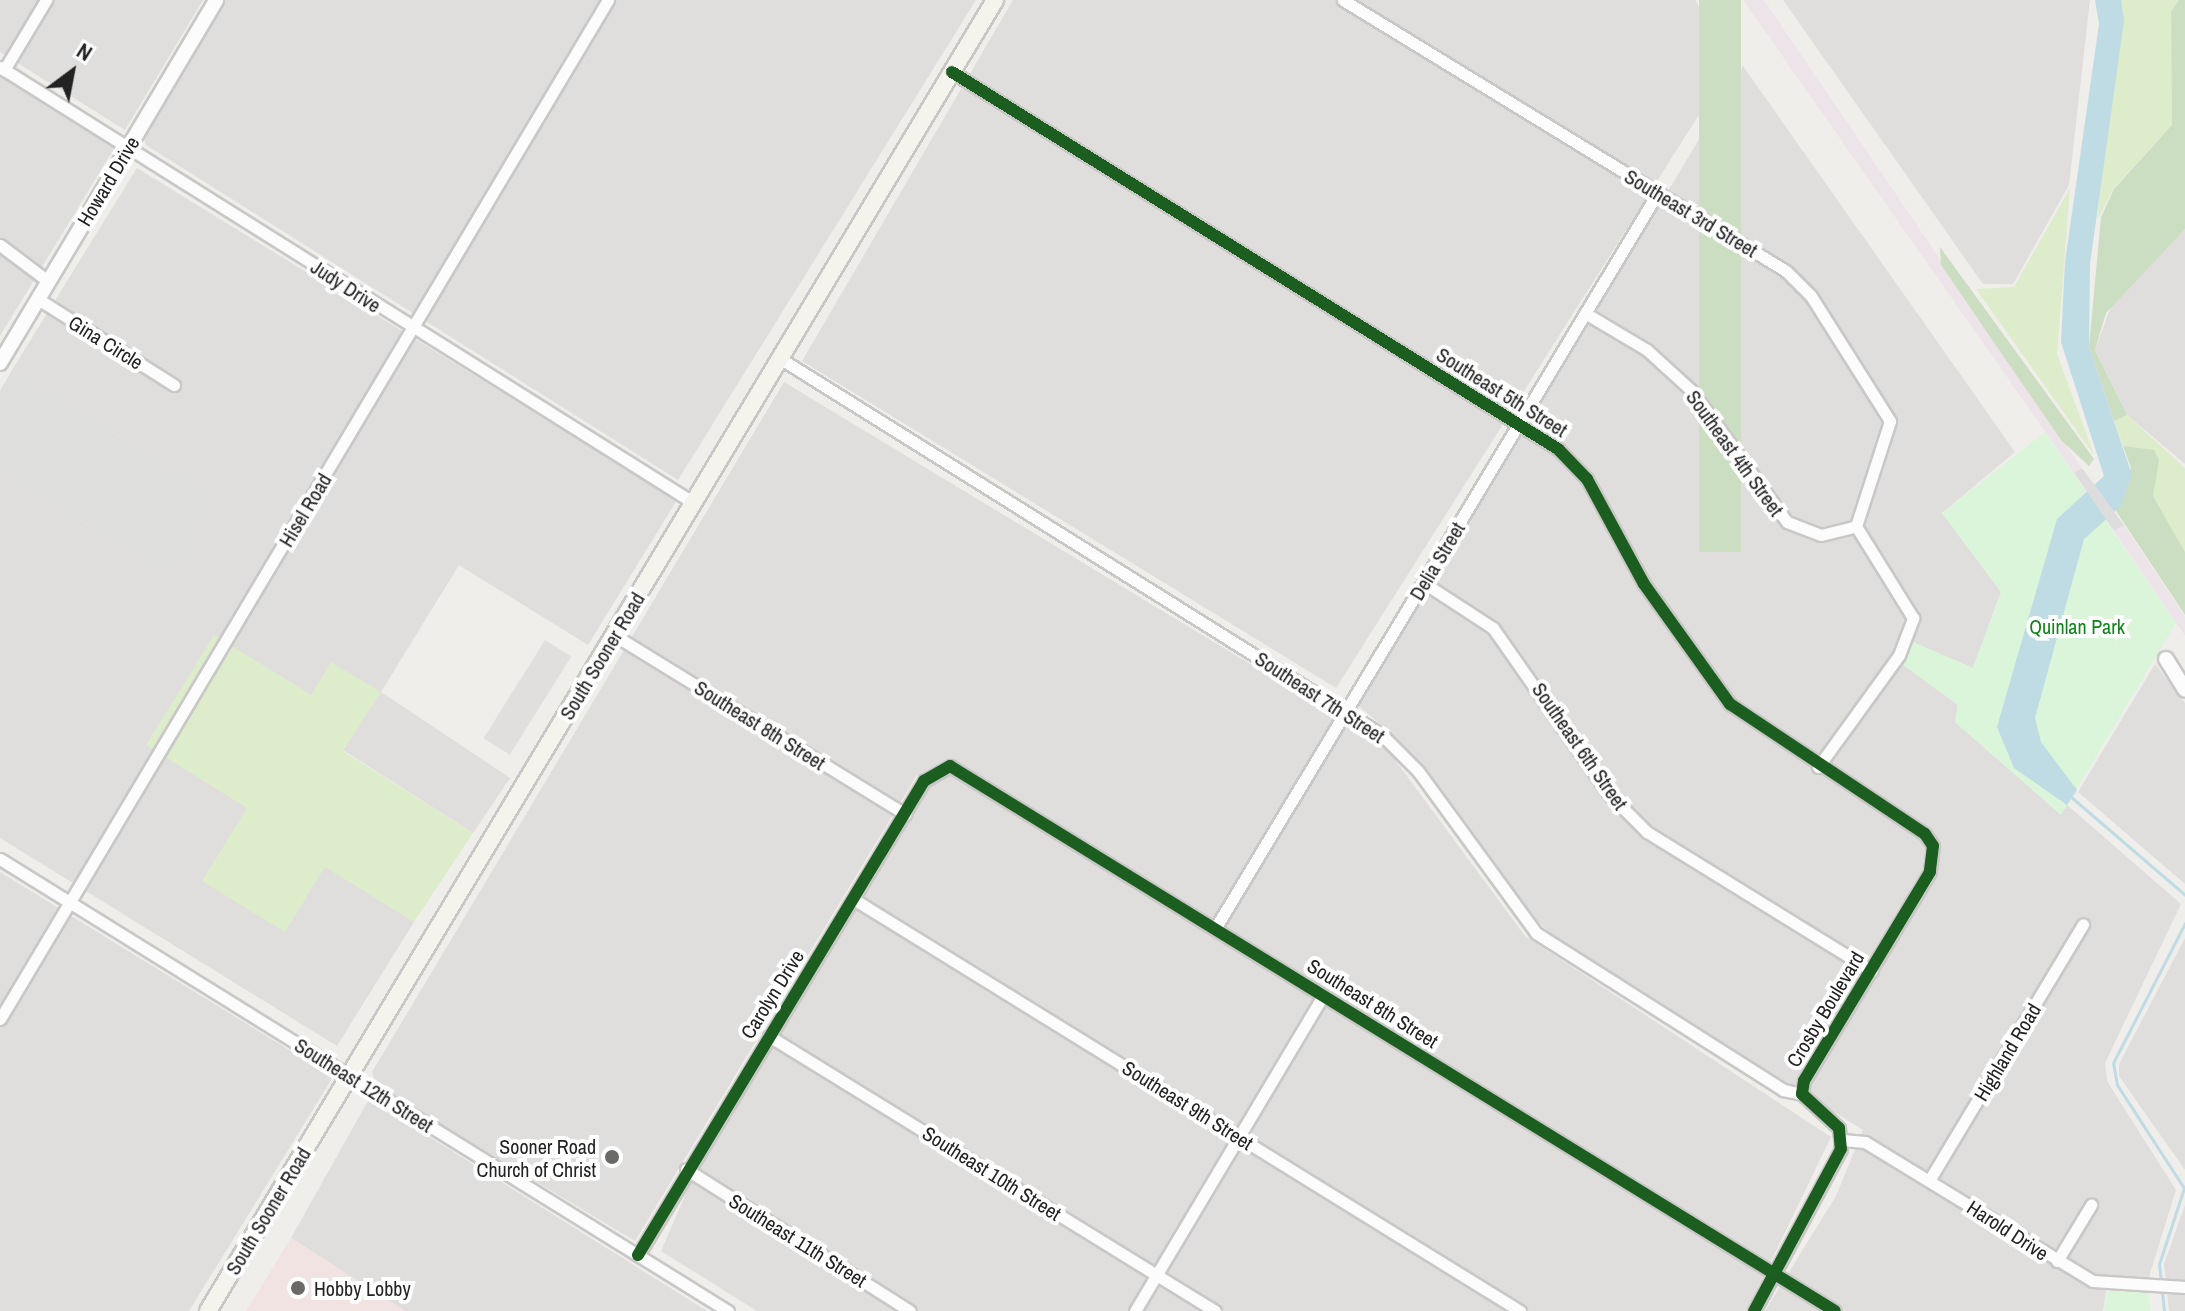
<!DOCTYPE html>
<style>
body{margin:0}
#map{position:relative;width:2185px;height:1311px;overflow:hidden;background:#f0eeeb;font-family:"Archivo Narrow",sans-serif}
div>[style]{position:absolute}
.residential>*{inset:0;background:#dfdedc}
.commercial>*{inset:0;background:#f1e3e1}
.industrial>*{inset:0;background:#ede4e9}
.religious>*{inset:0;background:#dededc}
.grass>*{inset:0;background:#ddeccb}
.forest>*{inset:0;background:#cbdec1;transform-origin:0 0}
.park>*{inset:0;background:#daf5da}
.parking>*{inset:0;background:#e0dfde;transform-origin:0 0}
.water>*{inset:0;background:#bfdbe3}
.pier>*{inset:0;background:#dedddd}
.stream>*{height:3px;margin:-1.5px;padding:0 1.5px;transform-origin:1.5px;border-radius:1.5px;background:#bfdbe3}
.roads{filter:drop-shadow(2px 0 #c9c8c7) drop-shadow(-2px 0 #c9c8c7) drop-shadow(0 2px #c9c8c7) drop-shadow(0 -2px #c9c8c7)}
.minor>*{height:11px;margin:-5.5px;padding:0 5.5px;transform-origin:5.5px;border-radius:5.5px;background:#fdfcfc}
.tertiary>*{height:14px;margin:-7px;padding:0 7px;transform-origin:7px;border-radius:7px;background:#fdfcfc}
.secondary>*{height:16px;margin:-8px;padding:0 8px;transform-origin:8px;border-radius:8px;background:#f4f4ed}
.cycleway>*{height:12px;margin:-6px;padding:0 6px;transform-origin:6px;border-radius:6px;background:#1b5e20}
.dots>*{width:22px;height:22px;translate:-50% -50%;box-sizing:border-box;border:4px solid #fff;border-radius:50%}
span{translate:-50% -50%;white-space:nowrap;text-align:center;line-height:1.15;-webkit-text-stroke:8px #fff;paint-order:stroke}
.street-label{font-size:20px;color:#222}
.park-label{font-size:20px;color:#0c8416}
.poi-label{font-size:20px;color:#222}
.right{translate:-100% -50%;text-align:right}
.left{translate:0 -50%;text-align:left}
.north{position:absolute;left:32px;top:32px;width:80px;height:80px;-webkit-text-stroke:6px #fff;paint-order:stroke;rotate:32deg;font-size:22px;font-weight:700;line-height:32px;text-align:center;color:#222}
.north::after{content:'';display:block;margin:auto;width:28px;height:36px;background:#222;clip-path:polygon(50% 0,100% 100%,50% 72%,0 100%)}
</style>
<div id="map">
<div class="residential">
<div style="clip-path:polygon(0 0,203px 0,125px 130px,0 52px)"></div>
<div style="clip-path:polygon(222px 0,976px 0,678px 480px,146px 145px,143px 135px)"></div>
<div style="clip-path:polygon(1013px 0,1695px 0,1733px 61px,1336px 688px,802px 361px)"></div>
<div style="clip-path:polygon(1783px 0,2090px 0,2069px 185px,2013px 284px,1983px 284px)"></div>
<div style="clip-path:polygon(1743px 66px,2015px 452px,1942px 513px,2001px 592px,1973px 668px,1914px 643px,1900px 662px,1958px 705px,1955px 722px,2061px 814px,2067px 805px,2073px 810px,2181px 904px,2105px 1063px,2107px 1081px,2176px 1190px,2148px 1280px,2108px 1279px,2103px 1311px,1765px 1311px,1836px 1196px,1863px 1130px,1557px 940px,1514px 898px,1403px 744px,1359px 706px)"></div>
<div style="clip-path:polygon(0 75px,115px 147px,0 336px)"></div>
<div style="clip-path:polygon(137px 168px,677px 500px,588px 645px,459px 565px,381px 692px,510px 778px,473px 833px,343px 750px,380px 692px,311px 695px,214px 636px,247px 808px,414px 922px,337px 1046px,0 838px,0 471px,166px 573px,214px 495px,12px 370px)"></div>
<div style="clip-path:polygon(2185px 229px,2185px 464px,2127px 415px,2095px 350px,2114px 298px)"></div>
<div style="clip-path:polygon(784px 382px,1384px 745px,1525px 936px,1831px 1137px,1747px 1311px,757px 1311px,661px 1251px,699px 1163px,931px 784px,917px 775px,635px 1241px,375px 1085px,372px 1072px)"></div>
<div style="clip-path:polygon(2155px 664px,2185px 703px,2185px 884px,2078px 792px)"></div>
<div style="clip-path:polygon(0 872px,333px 1077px,189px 1311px,0 1311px)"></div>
<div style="clip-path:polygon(2185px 938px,2185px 1170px,2119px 1076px,2119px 1064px)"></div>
<div style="clip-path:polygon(369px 1099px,707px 1311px,405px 1311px,291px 1238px)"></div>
<div style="clip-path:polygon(2185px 1205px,2185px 1311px,2169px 1311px,2164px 1264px)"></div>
</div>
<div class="commercial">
<div style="clip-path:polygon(291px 1238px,405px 1311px,246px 1311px)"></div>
</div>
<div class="industrial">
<div style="clip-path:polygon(1743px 0,1764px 0,2082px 468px,2074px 473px)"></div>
<div style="clip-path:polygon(2124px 525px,2185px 617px,2185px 636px,2114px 531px)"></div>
</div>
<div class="religious">
<div style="clip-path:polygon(12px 370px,214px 495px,166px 573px,0 471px,0 391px)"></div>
</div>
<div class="grass">
<div style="clip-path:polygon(2121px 0,2179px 0,2171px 12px,2172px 125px,2114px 188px,2097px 220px)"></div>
<div style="clip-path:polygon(2070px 188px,2057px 354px,2094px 455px,1976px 289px,2014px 287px)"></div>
<div style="clip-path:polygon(2127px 415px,2185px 468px,2185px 552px,2153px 496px,2154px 451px,2123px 446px,2114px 421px)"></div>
<div style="clip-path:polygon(214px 635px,311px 695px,331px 662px,381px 692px,343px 751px,473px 833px,414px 922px,325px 867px,285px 932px,202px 881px,247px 808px,146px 745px)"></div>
</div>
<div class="forest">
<div style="left:1699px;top:0;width:42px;height:552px"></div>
<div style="clip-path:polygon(2179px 0,2185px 0,2185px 229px,2106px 313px,2095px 350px,2127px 415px,2114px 421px,2089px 347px,2101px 217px,2114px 189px,2172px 125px,2171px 12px)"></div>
<div style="clip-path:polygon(1940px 247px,2094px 459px,2089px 466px,2061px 440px,1941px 265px)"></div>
<div style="clip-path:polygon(2123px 446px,2154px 450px,2159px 460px,2153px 496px,2185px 552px,2185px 615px,2116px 511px,2131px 468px)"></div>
</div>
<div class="park">
<div style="clip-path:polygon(2045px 432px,2176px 623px,2061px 815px,1955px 722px,1958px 705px,1899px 662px,1913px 642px,1973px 668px,2001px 592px,1942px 513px)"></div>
<div style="clip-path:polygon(2107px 1291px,2148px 1292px,2151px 1311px,2104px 1311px)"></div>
</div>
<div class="parking">
<div style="left:545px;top:640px;width:31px;height:116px;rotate:32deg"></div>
</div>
<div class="water">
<div style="clip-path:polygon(2095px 0,2121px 0,2124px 21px,2090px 264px,2089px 347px,2132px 475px,2121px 506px,2084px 539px,2035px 718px,2041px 742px,2077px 790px,2067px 805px,2014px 768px,1997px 727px,2057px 519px,2104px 476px,2061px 342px,2065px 262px,2099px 24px)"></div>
</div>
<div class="pier">
<div style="clip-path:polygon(2082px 468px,2124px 525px,2114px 531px,2074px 473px)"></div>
</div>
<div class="stream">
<div style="left:2070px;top:796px;width:152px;rotate:40.7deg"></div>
<div style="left:2164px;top:1311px;width:47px;rotate:-96.1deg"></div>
<div style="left:2159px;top:1264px;width:80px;rotate:-71.8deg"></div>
<div style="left:2184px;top:1188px;width:123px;rotate:-123deg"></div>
<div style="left:2117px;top:1085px;width:22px;rotate:-100deg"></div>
<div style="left:2113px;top:1063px;width:157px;rotate:-62.8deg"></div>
</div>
<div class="roads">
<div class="minor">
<div style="left:1343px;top:0;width:519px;rotate:31.46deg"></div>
<div style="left:1786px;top:271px;width:35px;rotate:45deg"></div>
<div style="left:1811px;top:296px;width:148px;rotate:57.7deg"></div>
<div style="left:1890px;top:421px;width:110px;rotate:107.9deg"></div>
<div style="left:0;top:67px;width:820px;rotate:32.14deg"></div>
<div style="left:4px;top:70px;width:82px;rotate:-59deg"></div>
<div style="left:952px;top:72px;width:714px;rotate:31.89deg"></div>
<div style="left:1558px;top:449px;width:42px;rotate:46deg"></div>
<div style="left:1587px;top:479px;width:119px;rotate:61.5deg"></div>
<div style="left:1644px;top:584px;width:148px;rotate:54.4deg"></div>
<div style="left:1730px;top:704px;width:234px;rotate:33.7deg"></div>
<div style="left:1925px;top:834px;width:14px;rotate:56deg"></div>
<div style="left:1933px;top:846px;width:26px;rotate:97deg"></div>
<div style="left:1930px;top:872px;width:244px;rotate:121.1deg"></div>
<div style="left:1804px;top:1081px;width:13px;rotate:99deg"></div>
<div style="left:1802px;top:1094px;width:50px;rotate:42.6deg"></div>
<div style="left:1839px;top:1128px;width:21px;rotate:85deg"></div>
<div style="left:1841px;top:1149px;width:184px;rotate:118.2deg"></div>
<div style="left:0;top:245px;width:60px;rotate:36.9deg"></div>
<div style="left:38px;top:299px;width:161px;rotate:32.3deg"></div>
<div style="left:1585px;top:313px;width:72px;rotate:30.8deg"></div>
<div style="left:1647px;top:350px;width:59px;rotate:42.3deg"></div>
<div style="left:1691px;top:390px;width:163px;rotate:54deg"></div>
<div style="left:1787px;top:522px;width:36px;rotate:21deg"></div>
<div style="left:1821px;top:535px;width:36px;rotate:-14deg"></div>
<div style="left:781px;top:359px;width:709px;rotate:32.03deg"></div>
<div style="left:1382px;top:735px;width:51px;rotate:45deg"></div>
<div style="left:1418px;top:771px;width:200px;rotate:53.9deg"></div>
<div style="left:1536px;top:933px;width:293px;rotate:32.4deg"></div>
<div style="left:1783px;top:1090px;width:19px;rotate:12deg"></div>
<div style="left:1424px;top:583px;width:82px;rotate:33.1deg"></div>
<div style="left:1493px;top:628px;width:201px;rotate:55.1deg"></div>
<div style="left:1608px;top:793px;width:55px;rotate:45deg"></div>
<div style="left:1647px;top:832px;width:264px;rotate:31.7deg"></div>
<div style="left:614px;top:635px;width:342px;rotate:31.6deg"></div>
<div style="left:1818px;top:767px;width:138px;rotate:-54.1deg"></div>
<div style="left:1899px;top:655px;width:40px;rotate:-69deg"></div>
<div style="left:1913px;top:618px;width:108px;rotate:-121.8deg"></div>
<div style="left:0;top:859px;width:857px;rotate:31.84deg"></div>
<div style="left:855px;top:900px;width:782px;rotate:31.72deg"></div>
<div style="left:1216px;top:927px;width:855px;rotate:-58.97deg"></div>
<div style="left:0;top:1019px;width:1187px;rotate:-59.18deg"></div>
<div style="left:769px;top:1036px;width:524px;rotate:31.66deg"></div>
<div style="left:1842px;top:1140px;width:23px;rotate:5deg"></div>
<div style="left:1865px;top:1142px;width:267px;rotate:31.4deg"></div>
<div style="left:2093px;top:1281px;width:92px;rotate:3.7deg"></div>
<div style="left:686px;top:1169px;width:265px;rotate:32.4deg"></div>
<div style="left:1930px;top:1179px;width:297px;rotate:-59deg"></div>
<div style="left:638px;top:1255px;width:554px;rotate:-58.89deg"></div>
<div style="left:924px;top:781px;width:30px;rotate:-30deg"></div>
<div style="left:950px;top:766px;width:1039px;rotate:31.63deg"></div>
<div style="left:2057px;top:1261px;width:66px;rotate:-58.7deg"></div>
<div style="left:1135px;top:1311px;width:367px;rotate:-59.2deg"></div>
</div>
<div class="tertiary">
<div style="left:0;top:363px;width:422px;rotate:-59.2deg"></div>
<div style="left:2166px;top:659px;width:36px;rotate:58deg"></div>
</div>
<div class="secondary">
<div style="left:208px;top:1311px;width:1529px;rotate:-59.02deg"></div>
</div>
</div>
<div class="cycleway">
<div style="left:952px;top:72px;width:714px;rotate:31.89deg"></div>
<div style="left:1558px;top:449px;width:42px;rotate:46deg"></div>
<div style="left:1587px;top:479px;width:119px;rotate:61.5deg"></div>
<div style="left:1644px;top:584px;width:148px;rotate:54.4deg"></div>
<div style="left:1730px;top:704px;width:234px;rotate:33.7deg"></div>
<div style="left:1925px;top:834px;width:14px;rotate:56deg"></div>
<div style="left:1933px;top:846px;width:26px;rotate:97deg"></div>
<div style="left:1930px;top:872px;width:244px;rotate:121.1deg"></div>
<div style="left:1804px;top:1081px;width:13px;rotate:99deg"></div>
<div style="left:1802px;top:1094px;width:50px;rotate:42.6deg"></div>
<div style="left:1839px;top:1128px;width:21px;rotate:85deg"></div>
<div style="left:1841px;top:1149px;width:184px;rotate:118.2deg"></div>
<div style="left:638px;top:1255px;width:554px;rotate:-58.89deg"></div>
<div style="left:924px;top:781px;width:30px;rotate:-30deg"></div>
<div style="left:950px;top:766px;width:1039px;rotate:31.63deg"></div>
</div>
<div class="dots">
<div style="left:612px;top:1157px;background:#6a6968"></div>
<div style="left:298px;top:1288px;background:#6a6968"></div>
</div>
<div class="street-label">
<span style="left:108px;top:181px;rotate:-59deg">Howard Drive</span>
<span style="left:1691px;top:213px;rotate:31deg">Southeast 3rd Street</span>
<span style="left:346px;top:286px;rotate:33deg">Judy Drive</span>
<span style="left:106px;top:342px;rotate:32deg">Gina Circle</span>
<span style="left:1502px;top:392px;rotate:32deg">Southeast 5th Street</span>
<span style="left:1735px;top:453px;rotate:54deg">Southeast 4th Street</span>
<span style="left:305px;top:510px;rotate:-59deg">Hisel Road</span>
<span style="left:1437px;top:561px;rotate:-59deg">Delia Street</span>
<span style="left:602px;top:656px;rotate:-59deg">South Sooner Road</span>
<span style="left:1320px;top:697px;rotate:33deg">Southeast 7th Street</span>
<span style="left:760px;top:725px;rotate:32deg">Southeast 8th Street</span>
<span style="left:1580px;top:746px;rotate:55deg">Southeast 6th Street</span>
<span style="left:772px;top:994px;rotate:-58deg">Carolyn Drive</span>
<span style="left:1373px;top:1003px;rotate:32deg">Southeast 8th Street</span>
<span style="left:1825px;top:1009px;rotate:-59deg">Crosby Boulevard</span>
<span style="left:2007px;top:1052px;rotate:-59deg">Highland Road</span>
<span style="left:364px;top:1085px;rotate:32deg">Southeast 12th Street</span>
<span style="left:1188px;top:1105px;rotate:32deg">Southeast 9th Street</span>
<span style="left:992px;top:1173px;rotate:32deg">Southeast 10th Street</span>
<span style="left:268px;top:1211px;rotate:-59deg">South Sooner Road</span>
<span style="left:2008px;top:1230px;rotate:33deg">Harold Drive</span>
<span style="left:798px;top:1240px;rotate:32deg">Southeast 11th Street</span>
</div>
<div class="park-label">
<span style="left:2077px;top:626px">Quinlan Park</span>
</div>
<div class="poi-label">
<span class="right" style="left:596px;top:1158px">Sooner Road<br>Church of Christ</span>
<span class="left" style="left:314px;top:1288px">Hobby Lobby</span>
</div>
<div class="north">N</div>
</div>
